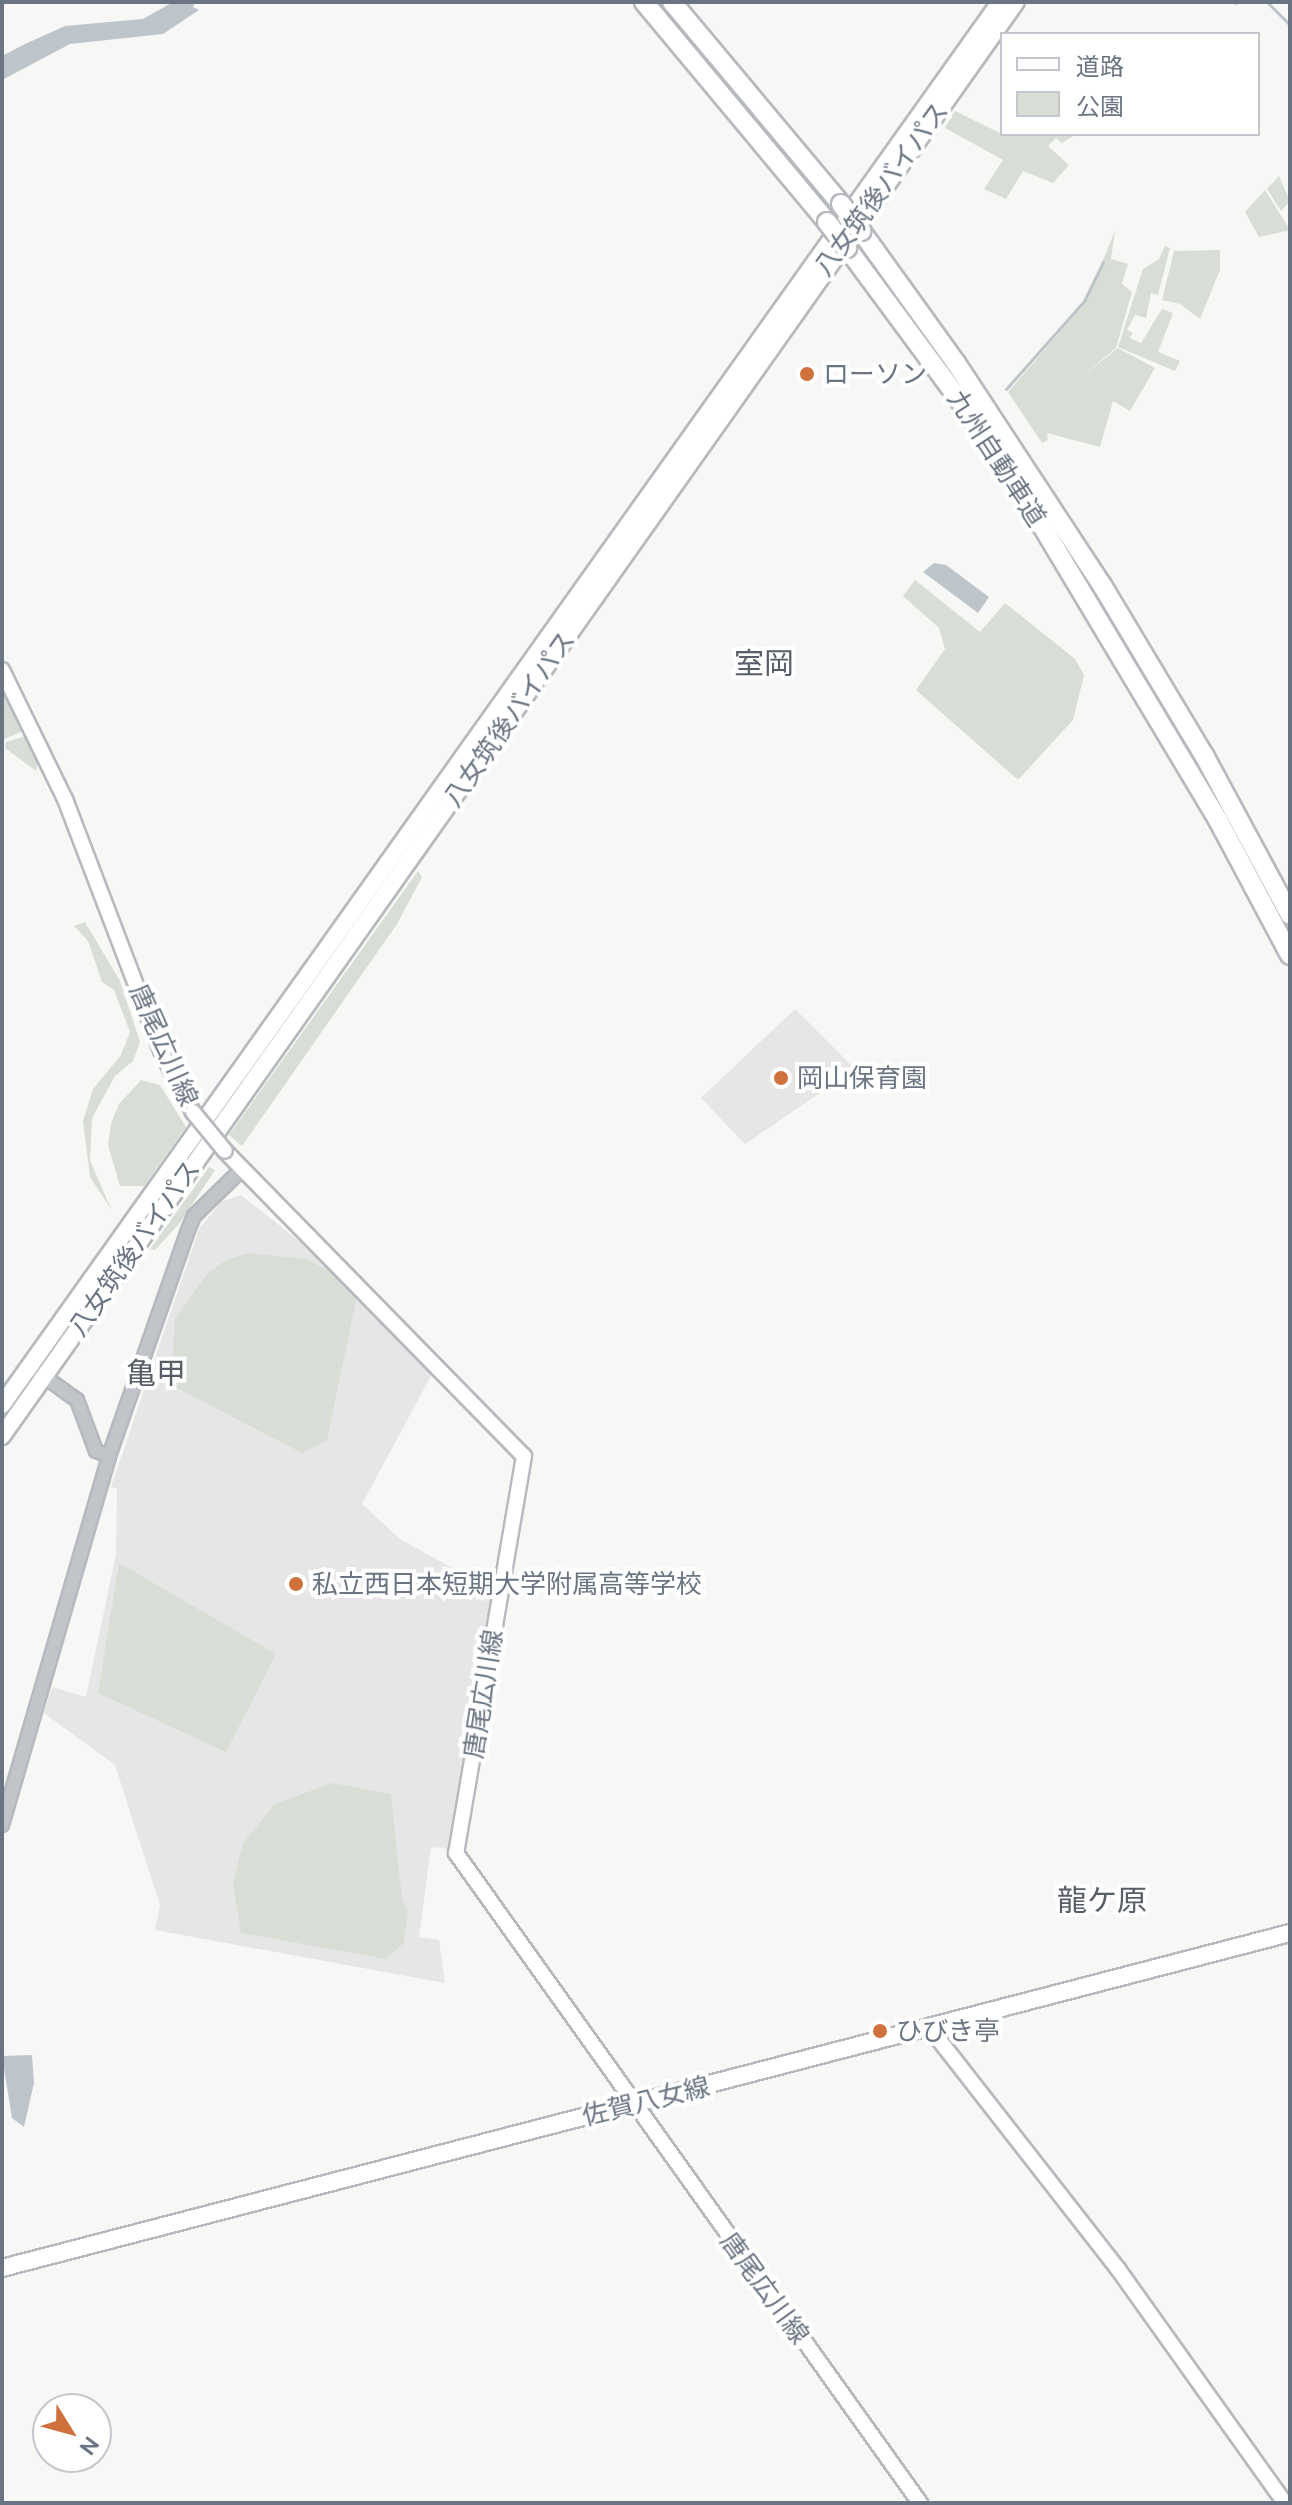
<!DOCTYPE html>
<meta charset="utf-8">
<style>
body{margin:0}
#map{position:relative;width:1292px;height:2505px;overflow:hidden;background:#f7f7f5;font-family:Ubuntu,"Noto Sans JP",sans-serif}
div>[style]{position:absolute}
.built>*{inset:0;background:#e5e6e5}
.green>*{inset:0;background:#d8ded6}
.water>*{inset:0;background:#bec5ca}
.stream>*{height:3px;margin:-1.5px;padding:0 1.5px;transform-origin:1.5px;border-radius:1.5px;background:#bec5ca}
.roads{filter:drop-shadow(2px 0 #b6b9be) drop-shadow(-2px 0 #b6b9be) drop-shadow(0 2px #b6b9be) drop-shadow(0 -2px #b6b9be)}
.tertiary>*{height:12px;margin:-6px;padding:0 6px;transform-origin:6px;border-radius:6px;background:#c1c4c8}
.secondary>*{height:14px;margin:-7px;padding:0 7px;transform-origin:7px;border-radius:7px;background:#fff}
.primary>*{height:16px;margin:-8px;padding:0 8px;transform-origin:8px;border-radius:8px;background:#fff}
.trunk>*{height:16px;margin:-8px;padding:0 8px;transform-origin:8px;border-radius:8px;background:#fff}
.motorway>*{height:18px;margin:-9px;padding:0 9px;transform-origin:9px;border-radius:9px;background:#fff}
.bridges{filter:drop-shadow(2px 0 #b6b9be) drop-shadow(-2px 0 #b6b9be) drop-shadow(0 2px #b6b9be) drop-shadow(0 -2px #b6b9be)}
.secondary-bridge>*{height:14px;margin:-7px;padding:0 7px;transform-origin:7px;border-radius:7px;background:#fff}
.motorway-bridge>*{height:18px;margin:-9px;padding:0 9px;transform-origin:9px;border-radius:9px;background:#fff}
.dots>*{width:22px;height:22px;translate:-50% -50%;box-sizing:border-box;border:4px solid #fff;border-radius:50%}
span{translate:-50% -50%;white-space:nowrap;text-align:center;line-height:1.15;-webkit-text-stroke:8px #fff;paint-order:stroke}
.street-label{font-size:26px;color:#6a7482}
.poi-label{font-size:26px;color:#6a7482}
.left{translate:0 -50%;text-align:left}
.quarter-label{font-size:30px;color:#575e68}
.frame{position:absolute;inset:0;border:4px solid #6a7482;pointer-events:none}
.legend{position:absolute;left:1000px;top:32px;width:260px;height:104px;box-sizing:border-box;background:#fff;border:2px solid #c3c7cd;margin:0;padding:10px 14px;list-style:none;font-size:24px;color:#6a7482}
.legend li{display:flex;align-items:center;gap:16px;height:40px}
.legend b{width:40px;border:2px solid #c3c7cd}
.north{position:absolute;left:32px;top:2393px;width:80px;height:80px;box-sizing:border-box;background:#fff;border:2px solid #c3c7cd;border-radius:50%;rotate:127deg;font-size:22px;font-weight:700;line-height:32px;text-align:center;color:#6a7482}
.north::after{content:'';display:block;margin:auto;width:28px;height:36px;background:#d0703c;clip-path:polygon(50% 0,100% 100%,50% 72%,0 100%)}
</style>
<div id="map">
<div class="built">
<div style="clip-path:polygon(795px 1009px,855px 1069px,745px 1144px,701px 1098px)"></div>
<div style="clip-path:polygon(241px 1195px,308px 1248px,433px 1372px,362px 1504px,400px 1539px,494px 1591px,452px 1849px,431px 1847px,419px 1937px,439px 1940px,445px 1983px,155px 1930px,160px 1905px,115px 1765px,44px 1713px,52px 1687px,86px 1697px,116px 1554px,117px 1489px,111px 1487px,199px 1229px,221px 1202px)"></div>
</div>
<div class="green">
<div style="clip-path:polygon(955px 111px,1002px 134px,1077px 134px,1062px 143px,1056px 138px,1048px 146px,1069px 165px,1053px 183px,1023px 171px,1006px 199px,984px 189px,1003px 160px,945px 128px)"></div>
<div style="clip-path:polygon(1279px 176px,1290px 201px,1281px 211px,1267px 189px)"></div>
<div style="clip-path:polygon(1265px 190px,1290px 230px,1259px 237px,1245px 212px)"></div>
<div style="clip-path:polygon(1115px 231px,1111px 259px,1128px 264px,1122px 284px,1132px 292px,1116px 348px,1079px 379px,1118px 348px,1155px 368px,1130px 411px,1113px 401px,1100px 447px,1047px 433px,1048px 440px,1042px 443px,1008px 392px,1085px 303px)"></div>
<div style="clip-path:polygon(1165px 246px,1170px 248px,1158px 295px,1151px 293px,1146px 318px,1135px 315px,1127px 330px,1133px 333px,1129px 338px,1141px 343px,1162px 309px,1173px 313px,1158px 352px,1180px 361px,1175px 371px,1118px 347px,1143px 269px,1159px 259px)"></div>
<div style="clip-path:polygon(1220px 250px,1220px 270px,1200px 319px,1180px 304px,1162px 300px,1174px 251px)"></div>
<div style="clip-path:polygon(915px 580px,980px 632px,1005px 603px,1075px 659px,1084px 675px,1073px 720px,1018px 780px,916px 690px,945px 649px,939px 628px,903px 596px)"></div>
<div style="clip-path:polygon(2px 686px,28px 729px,2px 740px)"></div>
<div style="clip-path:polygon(26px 736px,39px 758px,36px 771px,5px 748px,6px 742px)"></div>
<div style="clip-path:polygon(418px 871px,422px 877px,397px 924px,242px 1146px,229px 1135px)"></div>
<div style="clip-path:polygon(85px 922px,120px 981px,140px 1042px,133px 1061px,115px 1076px,92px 1118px,90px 1160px,111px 1209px,90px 1177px,83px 1121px,93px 1089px,121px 1055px,130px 1032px,114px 990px,102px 982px,88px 941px,74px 926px)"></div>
<div style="clip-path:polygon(141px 1080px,160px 1085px,186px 1127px,144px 1186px,120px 1186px,108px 1145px,111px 1123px,119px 1104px)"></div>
<div style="clip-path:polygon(209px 1167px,215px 1170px,179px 1224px,155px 1250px,150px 1249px)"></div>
<div style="clip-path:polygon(248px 1253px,307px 1259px,332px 1273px,356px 1300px,327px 1440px,302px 1453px,171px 1385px,175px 1319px,207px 1274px,226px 1260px)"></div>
<div style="clip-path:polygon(119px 1563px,276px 1654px,226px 1752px,98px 1693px)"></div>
<div style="clip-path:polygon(332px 1783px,391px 1794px,402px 1899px,408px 1913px,403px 1944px,386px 1959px,241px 1933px,233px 1884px,243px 1843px,275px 1804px)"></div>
</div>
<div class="water">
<div style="clip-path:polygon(173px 2px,195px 2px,193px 7px,199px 10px,163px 34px,70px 44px,2px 80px,2px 56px,25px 44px,65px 26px,143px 19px)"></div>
<div style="clip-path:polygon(934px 563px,946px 565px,989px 597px,978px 613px,923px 572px)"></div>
<div style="clip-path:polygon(32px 2055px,34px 2083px,24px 2127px,12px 2118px,2px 2056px)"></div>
</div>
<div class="stream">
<div style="left:1267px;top:2px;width:33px;rotate:45deg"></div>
<div style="left:1235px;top:3px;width:1px;rotate:-45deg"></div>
<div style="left:1006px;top:389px;width:118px;rotate:-48.4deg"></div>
<div style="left:1084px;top:301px;width:43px;rotate:-64deg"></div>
</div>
<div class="roads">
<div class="tertiary">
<div style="left:38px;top:1372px;width:48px;rotate:35.7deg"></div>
<div style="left:77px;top:1400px;width:54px;rotate:69.6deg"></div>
<div style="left:96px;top:1451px;width:14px;rotate:21deg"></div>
<div style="left:2px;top:1825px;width:384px;rotate:-73.8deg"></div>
<div style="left:109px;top:1456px;width:236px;rotate:-70.7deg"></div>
<div style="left:187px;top:1233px;width:18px;rotate:-68deg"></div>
<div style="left:194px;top:1216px;width:67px;rotate:-44.4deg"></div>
</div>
<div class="secondary">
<div style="left:2px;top:670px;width:144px;rotate:64deg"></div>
<div style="left:65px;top:799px;width:272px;rotate:69.1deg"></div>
<div style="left:162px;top:1053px;width:67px;rotate:62.3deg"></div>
<div style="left:225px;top:1151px;width:427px;rotate:45.6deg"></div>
<div style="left:524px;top:1456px;width:403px;rotate:99.7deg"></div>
<div style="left:456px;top:1853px;width:799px;rotate:54.48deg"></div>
<div style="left:929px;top:2027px;width:307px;rotate:52deg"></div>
<div style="left:1118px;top:2269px;width:287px;rotate:54.5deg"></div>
</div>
<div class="primary">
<div style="left:2px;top:2268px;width:1331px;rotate:-14.58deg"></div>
</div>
<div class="trunk">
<div style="left:2px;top:1405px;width:1722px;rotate:-54.57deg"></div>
<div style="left:2px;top:1436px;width:1756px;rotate:-54.74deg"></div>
</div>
<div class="motorway">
<div style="left:644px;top:2px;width:286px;rotate:50.2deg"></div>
<div style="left:672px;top:2px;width:263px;rotate:50.1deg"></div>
<div style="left:861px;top:231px;width:163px;rotate:54.3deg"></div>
<div style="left:956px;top:363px;width:266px;rotate:56.7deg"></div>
<div style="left:1102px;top:585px;width:200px;rotate:59.1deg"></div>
<div style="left:1205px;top:757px;width:179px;rotate:61.7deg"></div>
<div style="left:847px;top:248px;width:202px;rotate:53.5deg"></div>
<div style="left:967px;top:410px;width:124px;rotate:56.8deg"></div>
<div style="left:1035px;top:514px;width:357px;rotate:59.1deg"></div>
<div style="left:1218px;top:820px;width:153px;rotate:61.9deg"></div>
</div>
</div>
<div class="bridges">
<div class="secondary-bridge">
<div style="left:193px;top:1112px;width:50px;rotate:50.6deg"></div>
</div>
<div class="motorway-bridge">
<div style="left:841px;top:204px;width:34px;rotate:53deg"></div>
<div style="left:827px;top:222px;width:33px;rotate:52deg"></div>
</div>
</div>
<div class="dots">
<div style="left:807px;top:374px;background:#d0703c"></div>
<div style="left:781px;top:1078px;background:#d0703c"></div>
<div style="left:296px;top:1584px;background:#d0703c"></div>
<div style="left:880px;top:2031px;background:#d0703c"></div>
</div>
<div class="street-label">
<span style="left:881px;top:189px;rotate:-54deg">八女筑後バイパス</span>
<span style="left:997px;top:458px;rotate:57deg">九州自動車道</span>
<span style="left:509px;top:719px;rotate:-55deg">八女筑後バイパス</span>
<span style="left:164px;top:1045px;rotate:66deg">唐尾広川線</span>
<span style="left:134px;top:1248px;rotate:-55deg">八女筑後バイパス</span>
<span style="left:483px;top:1694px;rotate:-81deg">唐尾広川線</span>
<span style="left:646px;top:2101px;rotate:-14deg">佐賀八女線</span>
<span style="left:765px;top:2288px;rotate:54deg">唐尾広川線</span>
</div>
<div class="poi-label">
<span class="left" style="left:823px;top:374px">ローソン</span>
<span class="left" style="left:797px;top:1078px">岡山保育園</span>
<span class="left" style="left:312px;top:1584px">私立西日本短期大学附属高等学校</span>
<span class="left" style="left:896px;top:2031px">ひびき亭</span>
</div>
<div class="quarter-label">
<span style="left:764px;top:663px">室岡</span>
<span style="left:156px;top:1373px">亀甲</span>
<span style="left:1102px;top:1900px">龍ケ原</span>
</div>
<div class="frame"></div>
<ul class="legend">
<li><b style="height:10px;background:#fff"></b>道路</li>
<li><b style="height:22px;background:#d8ded6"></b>公園</li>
</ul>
<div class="north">N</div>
</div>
